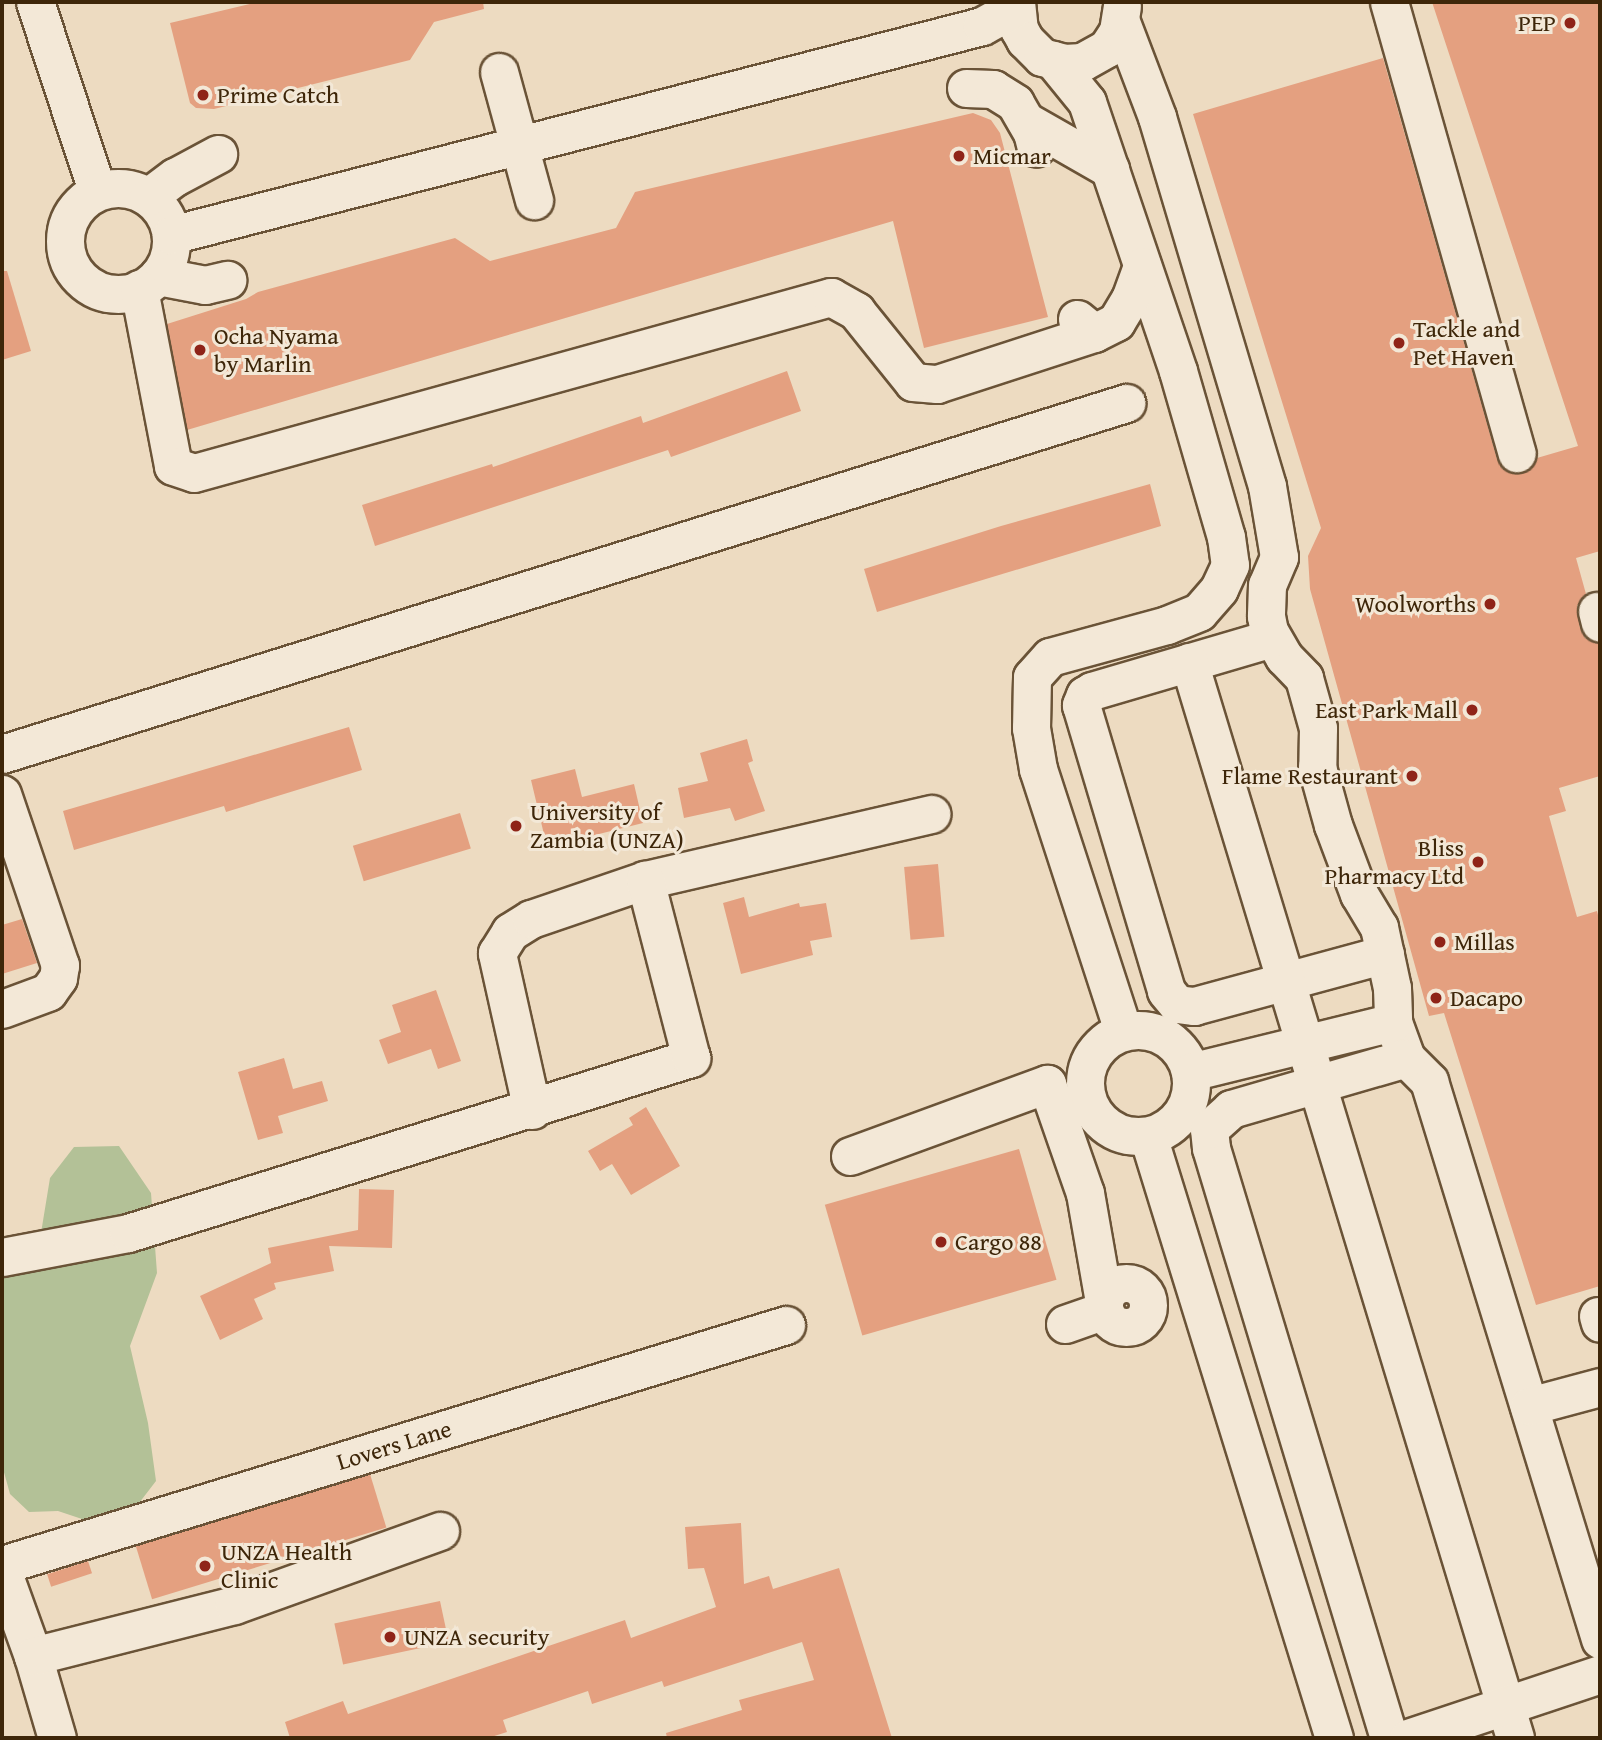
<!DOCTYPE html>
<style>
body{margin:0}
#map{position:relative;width:1602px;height:1740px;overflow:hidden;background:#eddbc1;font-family:"Gentium Book Plus",serif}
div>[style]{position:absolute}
.green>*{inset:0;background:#b3c197}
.building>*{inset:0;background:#e4a080;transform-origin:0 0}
.roads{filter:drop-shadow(2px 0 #6a5337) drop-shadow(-2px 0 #6a5337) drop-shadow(0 2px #6a5337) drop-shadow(0 -2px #6a5337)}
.minor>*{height:37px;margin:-18.5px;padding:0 18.5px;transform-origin:18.5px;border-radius:18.5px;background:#f3e8d7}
.minor>.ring{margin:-18.5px;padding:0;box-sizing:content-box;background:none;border:37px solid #f3e8d7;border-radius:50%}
.dots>*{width:19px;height:19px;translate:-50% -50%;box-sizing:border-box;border:4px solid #f3e8d7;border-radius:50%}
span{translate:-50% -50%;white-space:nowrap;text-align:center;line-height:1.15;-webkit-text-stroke:6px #f3e8d7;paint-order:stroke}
.poi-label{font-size:24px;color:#3e2609}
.right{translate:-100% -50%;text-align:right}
.left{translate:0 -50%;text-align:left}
.street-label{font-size:24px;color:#3e2609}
.frame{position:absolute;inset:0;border:4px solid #3e2609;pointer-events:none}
</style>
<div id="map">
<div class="green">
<div style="clip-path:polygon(119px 1146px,151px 1193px,157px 1273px,130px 1346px,148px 1423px,156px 1481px,136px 1507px,88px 1521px,58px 1511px,29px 1512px,10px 1494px,2px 1465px,2px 1240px,41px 1233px,50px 1178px,74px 1147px)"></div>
</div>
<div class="building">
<div style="clip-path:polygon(258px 2px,483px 2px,484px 9px,434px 22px,410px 60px,214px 109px,196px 108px,190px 103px,170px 23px)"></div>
<div style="clip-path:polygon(1432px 2px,1600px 2px,1600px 551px,1576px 558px,1586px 594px,1577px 606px,1580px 628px,1585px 638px,1600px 644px,1600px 776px,1559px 788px,1566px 811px,1549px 816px,1577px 917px,1597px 911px,1600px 923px,1600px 1286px,1536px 1305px,1444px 1013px,1429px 1016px,1310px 589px,1308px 556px,1321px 528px,1193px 114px,1383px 58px,1497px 459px,1502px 468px,1511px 473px,1523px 473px,1532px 467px,1537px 458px,1578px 446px)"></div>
<div style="clip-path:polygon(973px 113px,991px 120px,1000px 133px,1048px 317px,924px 348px,893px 221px,187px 430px,167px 324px,246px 299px,258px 292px,455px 238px,490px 261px,616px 228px,635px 192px)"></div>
<div style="clip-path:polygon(2px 271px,7px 271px,31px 351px,2px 360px)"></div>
<div style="clip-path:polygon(787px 371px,801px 411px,671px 457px,668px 450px,375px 546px,362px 505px,492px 464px,493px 467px,641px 416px,643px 423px)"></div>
<div style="clip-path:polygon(1150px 484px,1161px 526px,877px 612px,864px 569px,1001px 526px)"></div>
<div style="clip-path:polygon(349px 727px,362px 770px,226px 812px,224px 806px,74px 850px,63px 811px)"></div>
<div style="clip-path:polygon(747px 739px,753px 761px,748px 763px,765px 811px,735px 821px,730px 808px,684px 818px,678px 788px,708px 781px,700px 753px)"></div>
<div style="clip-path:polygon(575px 769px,582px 797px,634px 784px,643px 823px,547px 847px,531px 780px)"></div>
<div style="left:460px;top:813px;width:37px;height:112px;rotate:73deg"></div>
<div style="left:938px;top:864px;width:73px;height:34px;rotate:85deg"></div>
<div style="clip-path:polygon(744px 897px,749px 917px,799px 903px,800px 907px,826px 903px,832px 937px,810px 941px,813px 955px,741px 974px,723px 903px)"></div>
<div style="clip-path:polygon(22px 919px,37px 963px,2px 974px,2px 925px)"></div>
<div style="clip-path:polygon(436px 990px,461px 1061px,438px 1069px,431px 1049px,388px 1064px,379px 1040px,401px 1032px,392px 1005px)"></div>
<div style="clip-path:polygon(284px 1058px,293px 1089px,322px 1081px,328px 1101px,278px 1116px,283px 1133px,258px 1140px,238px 1072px)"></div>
<div style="clip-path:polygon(646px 1107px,680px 1166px,631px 1195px,612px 1164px,600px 1171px,588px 1151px,633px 1125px,629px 1118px)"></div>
<div style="left:1019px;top:1149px;width:136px;height:202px;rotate:74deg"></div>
<div style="clip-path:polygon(359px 1189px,394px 1190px,392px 1248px,329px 1246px,334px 1271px,274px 1283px,276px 1289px,254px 1299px,263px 1319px,220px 1340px,200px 1296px,271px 1263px,268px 1248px,358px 1230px)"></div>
<div style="left:370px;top:1474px;width:56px;height:245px;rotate:73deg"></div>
<div style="clip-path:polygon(741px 1523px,744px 1584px,769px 1576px,773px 1589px,839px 1568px,892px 1738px,667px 1738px,666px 1733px,742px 1710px,739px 1700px,814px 1680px,802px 1642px,664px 1687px,662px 1681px,592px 1704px,588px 1691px,503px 1720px,507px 1732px,488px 1738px,290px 1738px,285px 1722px,343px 1701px,348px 1714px,625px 1620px,631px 1638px,716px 1607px,704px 1568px,688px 1569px,685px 1527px)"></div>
<div style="left:88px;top:1561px;width:13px;height:43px;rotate:72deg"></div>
<div style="left:440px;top:1601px;width:42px;height:108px;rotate:78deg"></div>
</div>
<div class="roads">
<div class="minor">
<div style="left:35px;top:2px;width:199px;rotate:71.8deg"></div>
<div style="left:1016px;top:2px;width:27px;rotate:84deg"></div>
<div style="left:1019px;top:29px;width:13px;rotate:61deg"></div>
<div style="left:1025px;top:40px;width:24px;rotate:45deg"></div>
<div style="left:1042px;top:57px;width:23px;rotate:15deg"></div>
<div style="left:1064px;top:63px;width:18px;rotate:-3deg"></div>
<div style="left:1082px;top:62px;width:29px;rotate:-29deg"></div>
<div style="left:1107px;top:48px;width:20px;rotate:-57deg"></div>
<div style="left:1118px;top:31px;width:25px;rotate:-81deg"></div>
<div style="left:1389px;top:2px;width:469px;rotate:74.2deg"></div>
<div style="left:1121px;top:22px;width:102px;rotate:69.2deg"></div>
<div style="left:1157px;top:117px;width:385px;rotate:73.4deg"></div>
<div style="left:1267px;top:486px;width:72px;rotate:80.4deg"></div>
<div style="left:1279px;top:557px;width:30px;rotate:113deg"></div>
<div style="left:1267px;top:585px;width:31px;rotate:92deg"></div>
<div style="left:1266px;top:616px;width:15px;rotate:79deg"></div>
<div style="left:1269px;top:631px;width:30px;rotate:60deg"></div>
<div style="left:1284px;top:657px;width:29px;rotate:46deg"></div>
<div style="left:1304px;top:678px;width:52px;rotate:74.4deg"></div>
<div style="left:1318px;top:728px;width:39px;rotate:91deg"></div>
<div style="left:1317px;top:767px;width:60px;rotate:74.6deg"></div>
<div style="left:1333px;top:825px;width:74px;rotate:69.4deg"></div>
<div style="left:1359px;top:894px;width:39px;rotate:59deg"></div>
<div style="left:1379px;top:927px;width:62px;rotate:78deg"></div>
<div style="left:1392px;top:988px;width:34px;rotate:88deg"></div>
<div style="left:1393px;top:1022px;width:38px;rotate:70deg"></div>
<div style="left:1406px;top:1058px;width:33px;rotate:45deg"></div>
<div style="left:1429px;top:1081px;width:584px;rotate:72.96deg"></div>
<div style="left:1053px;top:60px;width:54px;rotate:51deg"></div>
<div style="left:1087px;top:102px;width:284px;rotate:71.3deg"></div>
<div style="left:1178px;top:371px;width:173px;rotate:73.9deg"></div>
<div style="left:1226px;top:537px;width:28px;rotate:82deg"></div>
<div style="left:1230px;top:565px;width:26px;rotate:115deg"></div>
<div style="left:1219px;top:589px;width:30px;rotate:131deg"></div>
<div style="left:1199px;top:612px;width:35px;rotate:158deg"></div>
<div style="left:1167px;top:625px;width:121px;rotate:164.7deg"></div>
<div style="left:1050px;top:657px;width:27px;rotate:132deg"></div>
<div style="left:1032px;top:677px;width:51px;rotate:91.1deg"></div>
<div style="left:1031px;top:728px;width:42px;rotate:80.3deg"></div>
<div style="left:1038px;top:769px;width:275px;rotate:72deg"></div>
<div style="left:499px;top:72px;width:133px;rotate:74.7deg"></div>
<div style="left:966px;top:88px;width:27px;rotate:2deg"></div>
<div style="left:993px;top:89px;width:26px;rotate:32deg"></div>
<div style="left:1015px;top:103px;width:34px;rotate:60deg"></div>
<div style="left:1032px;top:132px;width:16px;rotate:76deg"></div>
<div style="left:1026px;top:121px;width:97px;rotate:29.7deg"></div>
<div class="ring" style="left:65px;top:188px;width:69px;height:69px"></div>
<div style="left:148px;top:197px;width:34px;rotate:-37deg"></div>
<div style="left:175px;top:177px;width:49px;rotate:-28.1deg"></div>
<div style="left:171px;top:235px;width:837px;rotate:-14.45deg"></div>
<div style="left:982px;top:26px;width:38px;rotate:-29deg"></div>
<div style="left:158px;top:276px;width:48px;rotate:10.8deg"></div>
<div style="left:205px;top:285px;width:23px;rotate:-13deg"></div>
<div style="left:139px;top:289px;width:180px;rotate:79.1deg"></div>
<div style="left:173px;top:466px;width:22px;rotate:18deg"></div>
<div style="left:194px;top:473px;width:661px;rotate:-15.45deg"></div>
<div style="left:831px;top:297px;width:29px;rotate:29deg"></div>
<div style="left:856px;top:311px;width:91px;rotate:51.2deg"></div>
<div style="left:913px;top:382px;width:24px;rotate:5deg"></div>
<div style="left:937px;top:384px;width:165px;rotate:-18deg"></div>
<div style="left:1077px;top:319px;width:22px;rotate:39deg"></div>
<div style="left:1094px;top:333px;width:25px;rotate:-27deg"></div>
<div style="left:1116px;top:322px;width:27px;rotate:-59deg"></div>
<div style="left:1130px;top:299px;width:35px;rotate:-70deg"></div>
<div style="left:1597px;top:611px;width:12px;rotate:76deg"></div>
<div style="left:1272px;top:638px;width:188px;rotate:163.6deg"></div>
<div style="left:1092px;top:691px;width:8px;rotate:150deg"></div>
<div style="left:1085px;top:695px;width:11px;rotate:112deg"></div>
<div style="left:1081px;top:705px;width:298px;rotate:73.4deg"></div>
<div style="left:1166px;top:991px;width:17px;rotate:50deg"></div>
<div style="left:1177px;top:1004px;width:17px;rotate:7deg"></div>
<div style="left:1194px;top:1006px;width:198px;rotate:-15.2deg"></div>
<div style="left:1189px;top:662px;width:1124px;rotate:73.14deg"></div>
<div style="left:2px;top:754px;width:1178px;rotate:-17.34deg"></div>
<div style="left:2px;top:794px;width:181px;rotate:71.3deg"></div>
<div style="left:60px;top:965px;width:13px;rotate:99deg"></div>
<div style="left:58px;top:978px;width:17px;rotate:126deg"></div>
<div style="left:48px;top:992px;width:49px;rotate:159.7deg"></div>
<div class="ring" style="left:1085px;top:1030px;width:69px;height:69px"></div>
<div style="left:1190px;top:1072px;width:209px;rotate:-13.8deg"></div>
<div style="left:532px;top:1110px;width:161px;rotate:-102.6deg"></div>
<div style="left:497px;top:953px;width:25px;rotate:-58deg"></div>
<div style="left:510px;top:932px;width:25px;rotate:-32deg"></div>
<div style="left:531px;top:919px;width:120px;rotate:-18.9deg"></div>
<div style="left:645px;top:880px;width:294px;rotate:-13deg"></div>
<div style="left:1148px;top:1136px;width:630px;rotate:72.83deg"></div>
<div style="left:850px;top:1156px;width:210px;rotate:-20.1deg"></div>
<div style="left:1047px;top:1084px;width:115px;rotate:70.8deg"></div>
<div style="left:1085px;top:1193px;width:111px;rotate:80.1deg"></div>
<div style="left:2px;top:1257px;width:128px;rotate:-10.8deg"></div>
<div style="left:128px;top:1233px;width:590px;rotate:-17.27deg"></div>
<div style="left:691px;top:1058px;width:184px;rotate:-104.5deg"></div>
<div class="ring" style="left:1104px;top:1283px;width:7px;height:7px"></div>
<div style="left:1598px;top:1316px;width:7px;rotate:74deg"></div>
<div style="left:1065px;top:1324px;width:42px;rotate:-19.3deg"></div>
<div style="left:1529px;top:1406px;width:73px;rotate:-15deg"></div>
<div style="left:2px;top:1565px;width:820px;rotate:-17.02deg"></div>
<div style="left:2px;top:1570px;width:91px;rotate:70.2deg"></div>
<div style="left:33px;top:1656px;width:85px;rotate:73.7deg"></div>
<div style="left:33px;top:1656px;width:207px;rotate:-14.2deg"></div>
<div style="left:234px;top:1605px;width:219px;rotate:-19.8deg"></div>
<div style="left:1389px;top:1738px;width:616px;rotate:-106.79deg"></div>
<div style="left:1211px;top:1148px;width:19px;rotate:-96deg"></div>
<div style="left:1209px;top:1129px;width:30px;rotate:-42deg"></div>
<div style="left:1231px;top:1109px;width:182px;rotate:-16.2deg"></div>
<div style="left:1408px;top:1738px;width:202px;rotate:-18.4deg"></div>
</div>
</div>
<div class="dots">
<div style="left:1570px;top:23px;background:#8f2418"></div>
<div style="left:203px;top:95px;background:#8f2418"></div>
<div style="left:959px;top:156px;background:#8f2418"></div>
<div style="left:1399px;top:343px;background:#8f2418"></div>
<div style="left:200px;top:350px;background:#8f2418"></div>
<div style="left:1490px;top:604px;background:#8f2418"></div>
<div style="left:1472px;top:710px;background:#8f2418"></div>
<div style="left:1412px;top:776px;background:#8f2418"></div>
<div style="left:516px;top:826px;background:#8f2418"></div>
<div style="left:1478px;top:862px;background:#8f2418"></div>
<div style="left:1440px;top:942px;background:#8f2418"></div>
<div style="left:1436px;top:998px;background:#8f2418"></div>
<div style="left:941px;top:1242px;background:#8f2418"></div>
<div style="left:205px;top:1566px;background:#8f2418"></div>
<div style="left:390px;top:1637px;background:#8f2418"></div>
</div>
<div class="poi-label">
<span class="right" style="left:1556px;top:23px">PEP</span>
<span class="left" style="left:217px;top:95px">Prime Catch</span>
<span class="left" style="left:973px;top:156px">Micmar</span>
<span class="left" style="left:1413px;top:343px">Tackle and<br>Pet Haven</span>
<span class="left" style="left:214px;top:350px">Ocha Nyama<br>by Marlin</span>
<span class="right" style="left:1476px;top:604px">Woolworths</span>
<span class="right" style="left:1458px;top:710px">East Park Mall</span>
<span class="right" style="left:1398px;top:776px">Flame Restaurant</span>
<span class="left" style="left:530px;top:826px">University of<br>Zambia (UNZA)</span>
<span class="right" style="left:1464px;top:862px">Bliss<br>Pharmacy Ltd</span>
<span class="left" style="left:1454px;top:942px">Millas</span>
<span class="left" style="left:1450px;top:998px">Dacapo</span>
<span class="left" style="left:955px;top:1242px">Cargo 88</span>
<span class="left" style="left:221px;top:1566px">UNZA Health<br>Clinic</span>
<span class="left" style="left:404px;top:1637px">UNZA security</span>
</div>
<div class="street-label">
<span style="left:394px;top:1445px;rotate:-17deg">Lovers Lane</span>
</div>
<div class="frame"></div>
</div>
